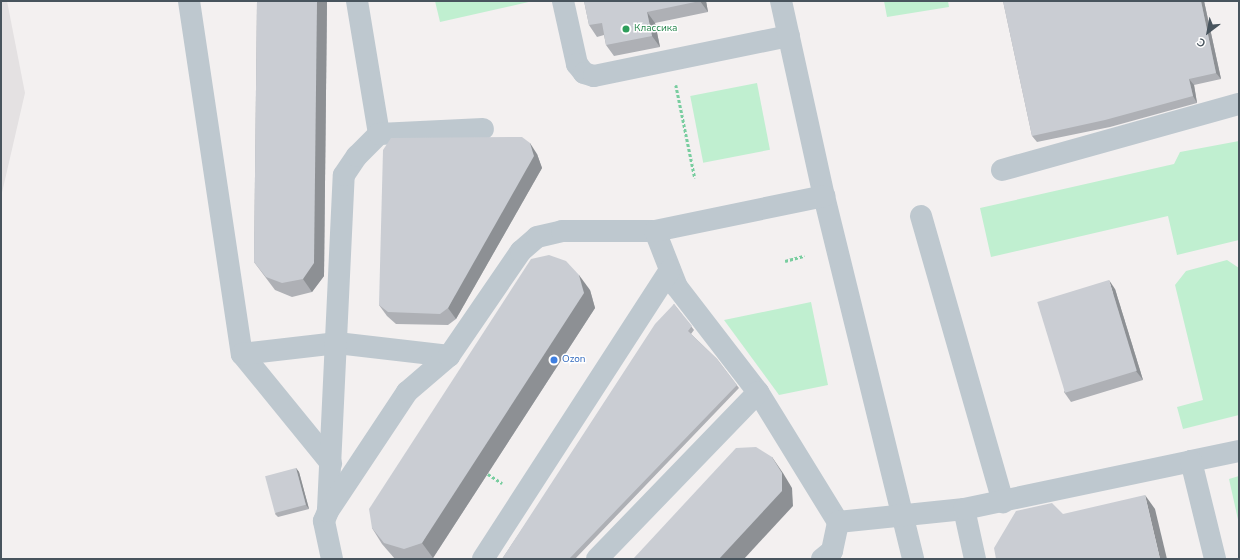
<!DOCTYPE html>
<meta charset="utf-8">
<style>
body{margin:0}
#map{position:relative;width:1240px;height:560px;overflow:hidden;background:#f3f0f0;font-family:"Nunito Sans",sans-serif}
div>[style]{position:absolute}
.education>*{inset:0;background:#e4e1e2}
.green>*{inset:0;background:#c0efd0;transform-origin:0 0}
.path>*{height:2.5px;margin-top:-1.25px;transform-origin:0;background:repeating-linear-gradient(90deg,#78cd9f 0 3px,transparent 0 5px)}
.minor>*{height:22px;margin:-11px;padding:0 11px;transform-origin:11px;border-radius:11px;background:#bec8cf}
.wall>*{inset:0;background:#aeb0b5}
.shaded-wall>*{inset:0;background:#8d9094}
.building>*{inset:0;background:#cacdd3;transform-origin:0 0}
.dots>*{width:11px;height:11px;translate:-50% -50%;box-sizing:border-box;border:2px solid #fff;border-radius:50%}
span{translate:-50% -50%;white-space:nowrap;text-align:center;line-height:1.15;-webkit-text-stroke:3px #fff;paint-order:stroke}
.leisure-label{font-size:10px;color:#27864d}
.left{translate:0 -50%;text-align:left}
.shop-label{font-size:10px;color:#366cbe}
.frame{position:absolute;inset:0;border:2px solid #48545d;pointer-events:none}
.north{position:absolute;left:1188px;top:12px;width:40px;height:40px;-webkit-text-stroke:3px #fff;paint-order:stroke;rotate:212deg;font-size:11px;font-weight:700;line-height:16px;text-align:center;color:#48545d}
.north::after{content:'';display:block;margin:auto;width:14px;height:18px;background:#48545d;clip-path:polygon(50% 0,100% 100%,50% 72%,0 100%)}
</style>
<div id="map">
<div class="education">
<div style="clip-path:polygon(1px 1px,7px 1px,25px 93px,1px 197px)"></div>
</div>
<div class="green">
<div style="clip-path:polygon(435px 1px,533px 1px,440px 22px)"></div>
<div style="clip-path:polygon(884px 1px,948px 1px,949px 7px,887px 17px)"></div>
<div style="left:757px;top:83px;width:68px;height:68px;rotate:79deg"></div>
<div style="clip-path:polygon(1239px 141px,1239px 240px,1177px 255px,1168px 216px,991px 257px,980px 208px,1174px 164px,1180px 152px)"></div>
<div style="clip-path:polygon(1227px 260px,1239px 268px,1239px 415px,1183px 429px,1177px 407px,1203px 400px,1175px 285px,1186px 271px)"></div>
<div style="clip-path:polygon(811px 302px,828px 385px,779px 395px,724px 320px)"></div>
<div style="clip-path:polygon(1239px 476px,1239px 524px,1229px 479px)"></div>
</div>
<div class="path">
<div style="left:676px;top:85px;width:95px;rotate:78.5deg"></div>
<div style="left:785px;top:261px;width:20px;rotate:-15deg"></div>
<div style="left:488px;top:474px;width:17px;rotate:33deg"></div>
</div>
<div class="minor">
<div style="left:189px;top:1px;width:357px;rotate:81.5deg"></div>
<div style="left:242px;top:354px;width:141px;rotate:50.8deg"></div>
<div style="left:357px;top:1px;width:135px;rotate:80.6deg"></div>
<div style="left:563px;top:1px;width:65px;rotate:77.5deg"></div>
<div style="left:577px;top:64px;width:11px;rotate:52deg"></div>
<div style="left:584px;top:73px;width:10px;rotate:17deg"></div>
<div style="left:594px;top:76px;width:199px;rotate:-11.6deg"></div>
<div style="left:781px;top:1px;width:200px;rotate:77.6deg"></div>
<div style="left:824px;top:196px;width:374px;rotate:76.2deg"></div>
<div style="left:1002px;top:170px;width:246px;rotate:-15.6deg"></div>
<div style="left:921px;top:216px;width:298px;rotate:74deg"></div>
<div style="left:655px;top:231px;width:60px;rotate:68.6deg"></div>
<div style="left:677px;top:287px;width:133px;rotate:52.4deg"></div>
<div style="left:758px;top:392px;width:153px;rotate:58.4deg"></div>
<div style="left:242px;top:354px;width:96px;rotate:-6.6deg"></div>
<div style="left:337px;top:343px;width:113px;rotate:6.6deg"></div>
<div style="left:1191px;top:461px;width:49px;rotate:-11.8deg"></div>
<div style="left:328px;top:509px;width:334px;rotate:-87.3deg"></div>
<div style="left:344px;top:175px;width:23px;rotate:-56deg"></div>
<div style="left:357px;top:156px;width:31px;rotate:-45deg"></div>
<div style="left:379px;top:134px;width:104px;rotate:-2.8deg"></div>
<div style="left:332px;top:559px;width:39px;rotate:-102deg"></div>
<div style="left:324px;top:521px;width:11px;rotate:-68deg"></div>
<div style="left:328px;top:511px;width:143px;rotate:-56.4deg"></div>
<div style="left:407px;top:392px;width:55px;rotate:-40.6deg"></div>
<div style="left:449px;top:356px;width:127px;rotate:-55.6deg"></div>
<div style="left:521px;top:251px;width:21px;rotate:-41deg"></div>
<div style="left:537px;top:237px;width:26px;rotate:-13deg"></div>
<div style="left:562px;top:231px;width:93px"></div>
<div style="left:655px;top:231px;width:173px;rotate:-11.7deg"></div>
<div style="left:483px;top:559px;width:344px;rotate:-57.1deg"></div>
<div style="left:597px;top:559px;width:232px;rotate:-46deg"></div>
<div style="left:822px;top:559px;width:13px;rotate:-39deg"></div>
<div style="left:832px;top:551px;width:30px;rotate:-78deg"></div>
<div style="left:838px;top:522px;width:127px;rotate:-5.9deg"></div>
<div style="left:975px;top:559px;width:51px;rotate:-102.4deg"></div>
<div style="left:964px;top:509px;width:232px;rotate:-11.9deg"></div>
<div style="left:1191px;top:461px;width:101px;rotate:76.2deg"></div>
</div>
<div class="wall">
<div style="clip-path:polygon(257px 1px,327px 1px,324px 276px,312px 292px,292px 297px,275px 290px,254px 262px)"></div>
<div style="clip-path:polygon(584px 1px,706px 1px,708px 12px,655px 23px,660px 47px,614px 56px,606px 45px,604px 35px,597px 37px,589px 25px)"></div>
<div style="clip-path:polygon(1003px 1px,1204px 1px,1221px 79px,1194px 85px,1197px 103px,1110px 127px,1037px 142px,1032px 136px)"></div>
<div style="clip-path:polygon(537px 154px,542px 168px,456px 319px,448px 325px,396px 324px,387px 316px,379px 305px)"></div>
<div style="clip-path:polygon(1115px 289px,1143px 380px,1071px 402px,1064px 392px)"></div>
<div style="clip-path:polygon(590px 290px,595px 308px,433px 558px,430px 559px,395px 559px,382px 544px,372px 528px)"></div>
<div style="clip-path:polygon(674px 304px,694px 330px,691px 334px,717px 359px,739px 388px,575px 559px,502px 559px)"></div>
<div style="clip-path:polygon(296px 468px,299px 472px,309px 509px,278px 517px,275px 514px)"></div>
</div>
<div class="shaded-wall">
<div style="clip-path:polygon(317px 1px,327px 1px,324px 276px,312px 292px,303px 279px)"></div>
<div style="clip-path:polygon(700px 1px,706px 1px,708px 12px)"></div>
<div style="clip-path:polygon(1201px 1px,1204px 1px,1221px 79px,1216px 73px)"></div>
<div style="clip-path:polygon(647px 12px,655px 23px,660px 47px,652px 36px)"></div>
<div style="clip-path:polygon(1189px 79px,1194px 85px,1197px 103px,1193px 96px)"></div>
<div style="clip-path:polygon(530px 143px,537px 154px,542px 168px,456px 319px,448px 308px)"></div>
<div style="clip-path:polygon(579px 275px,590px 290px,595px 308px,433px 558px,422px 543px)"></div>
<div style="clip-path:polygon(1109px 280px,1115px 289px,1143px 380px,1136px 371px)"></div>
<div style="clip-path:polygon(772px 457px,783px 473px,792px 488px,793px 506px,744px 559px,719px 559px)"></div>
<div style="clip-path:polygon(296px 468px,299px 472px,309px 509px,306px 505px)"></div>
<div style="clip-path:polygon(1145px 495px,1155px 509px,1167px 559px,1160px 559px)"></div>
</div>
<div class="building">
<div style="clip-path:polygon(257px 1px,317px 1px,314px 263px,303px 279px,282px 283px,266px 277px,254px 262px)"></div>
<div style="clip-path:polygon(584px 1px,700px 1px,647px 12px,652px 36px,606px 45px,602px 23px,589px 25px)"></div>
<div style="clip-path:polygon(1003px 1px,1201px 1px,1216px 73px,1189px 79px,1193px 96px,1105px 120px,1032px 136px)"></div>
<div style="clip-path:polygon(522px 137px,530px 143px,534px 156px,448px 308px,440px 314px,388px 312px,379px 305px,383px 150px,391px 138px)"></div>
<div style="clip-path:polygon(549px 255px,566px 261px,579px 275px,584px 293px,422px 543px,404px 549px,384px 543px,372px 528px,369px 509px,531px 259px)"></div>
<div style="left:1109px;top:280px;width:95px;height:75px;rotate:73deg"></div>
<div style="clip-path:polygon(674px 304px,692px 326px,688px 331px,717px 359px,737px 385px,569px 559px,502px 559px,655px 324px)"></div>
<div style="clip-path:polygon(756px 447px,772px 457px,782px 473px,782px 491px,719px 559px,633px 559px,736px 448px)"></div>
<div style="left:296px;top:468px;width:38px;height:32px;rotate:75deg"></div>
<div style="clip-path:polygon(1145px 495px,1160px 559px,996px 559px,994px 548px,1016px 511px,1052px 503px,1063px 514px)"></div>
</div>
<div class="dots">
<div style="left:626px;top:29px;background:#2e9e5b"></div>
<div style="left:554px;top:360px;background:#3f7fe0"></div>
</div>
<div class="leisure-label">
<span class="left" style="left:634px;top:29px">Классика</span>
</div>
<div class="shop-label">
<span class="left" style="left:562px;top:360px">Ozon</span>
</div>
<div class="frame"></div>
<div class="north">С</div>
</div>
